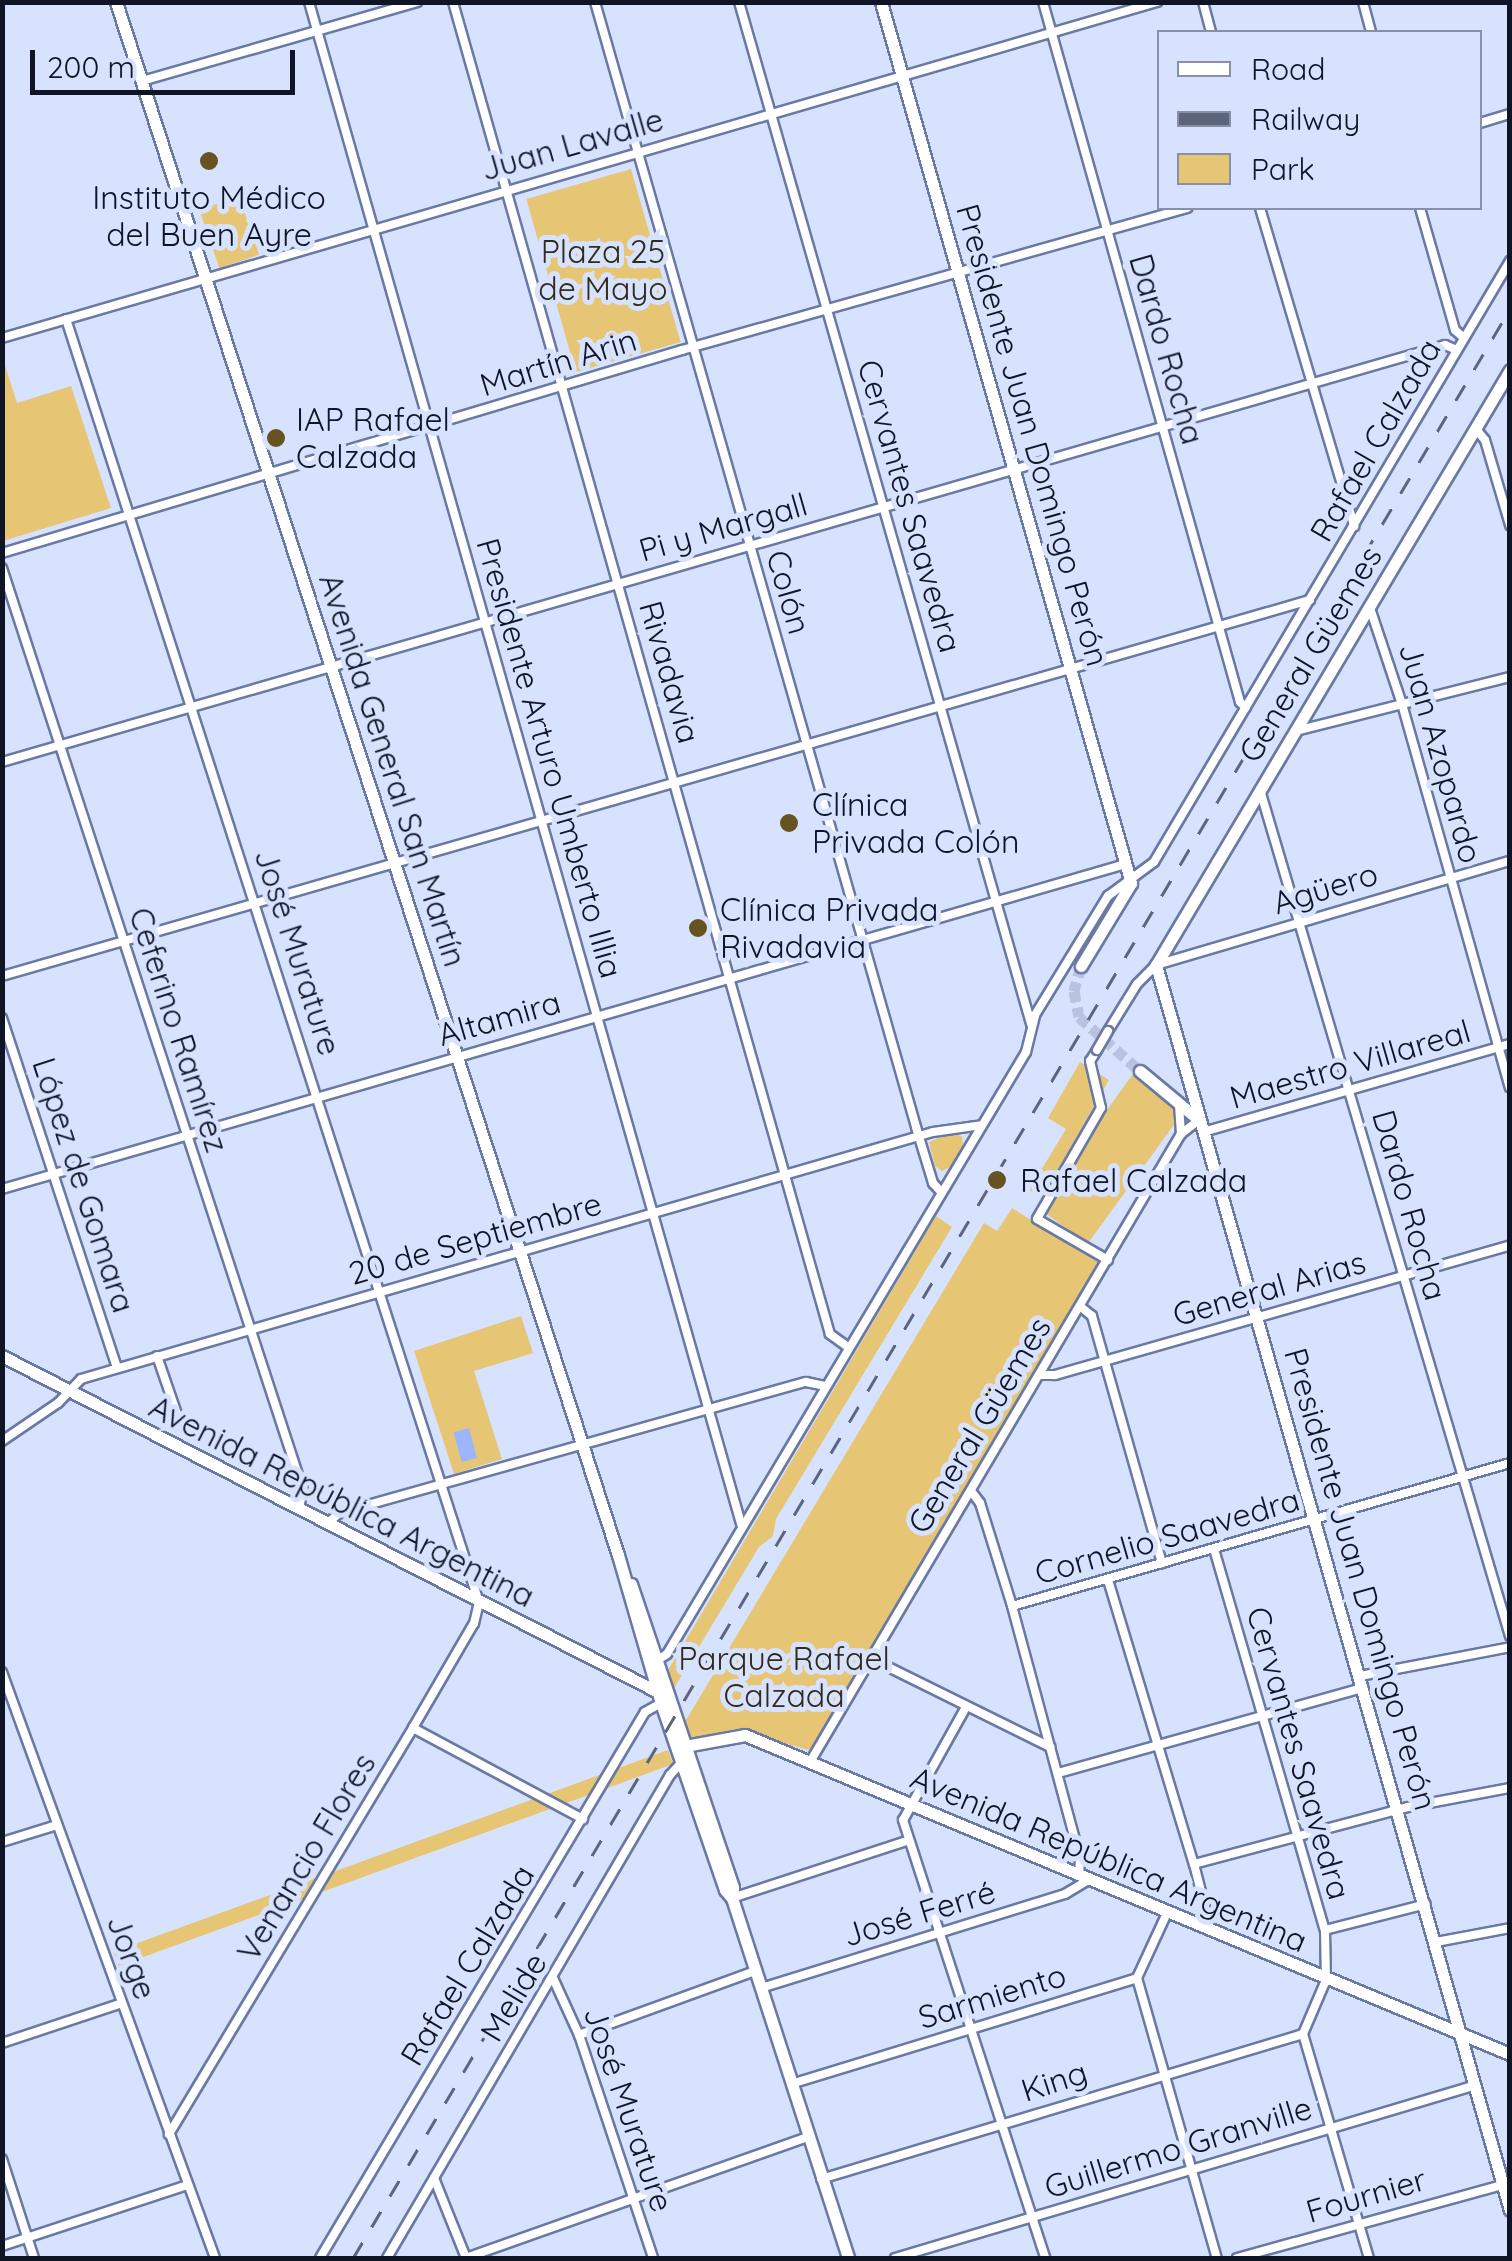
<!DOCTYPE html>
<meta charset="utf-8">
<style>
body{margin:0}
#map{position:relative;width:1512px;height:2261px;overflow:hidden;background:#d7e2ff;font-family:Quicksand,sans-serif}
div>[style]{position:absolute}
.green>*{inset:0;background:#e6c674;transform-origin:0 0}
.water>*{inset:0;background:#9cb5fd;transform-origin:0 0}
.secondary-tunnel>*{height:11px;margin-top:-5.5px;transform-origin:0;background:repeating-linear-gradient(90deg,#b9c3de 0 11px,transparent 0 16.5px)}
.roads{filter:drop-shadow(2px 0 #6a79a4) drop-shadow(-2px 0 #6a79a4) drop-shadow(0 2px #6a79a4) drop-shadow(0 -2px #6a79a4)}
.street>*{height:8px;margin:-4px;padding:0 4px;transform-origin:4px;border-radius:4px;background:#fff}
.secondary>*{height:11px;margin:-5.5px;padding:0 5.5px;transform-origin:5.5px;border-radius:5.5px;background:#fff}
.rail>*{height:2.5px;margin-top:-1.25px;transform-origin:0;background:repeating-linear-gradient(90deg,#5d657a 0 18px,transparent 0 36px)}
.bridges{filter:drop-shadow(2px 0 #6a79a4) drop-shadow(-2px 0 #6a79a4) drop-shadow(0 2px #6a79a4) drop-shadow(0 -2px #6a79a4)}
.street-bridge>*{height:8px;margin:-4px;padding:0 4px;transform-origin:4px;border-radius:4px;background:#fff}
.dots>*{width:28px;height:28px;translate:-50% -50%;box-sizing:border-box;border:5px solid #d7e2ff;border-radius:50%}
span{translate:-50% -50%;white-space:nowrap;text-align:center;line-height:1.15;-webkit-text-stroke:10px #d7e2ff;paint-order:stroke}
.street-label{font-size:32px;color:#0f1525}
.poi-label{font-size:32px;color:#0f1525}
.left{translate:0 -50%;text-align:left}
.park-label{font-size:32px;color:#332b19}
.frame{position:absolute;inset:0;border:5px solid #0f1525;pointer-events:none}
.legend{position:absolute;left:1157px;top:30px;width:325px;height:180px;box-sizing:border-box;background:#d7e2ff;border:2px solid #8790a8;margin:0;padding:12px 18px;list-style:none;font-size:30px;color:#0f1525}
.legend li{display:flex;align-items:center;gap:20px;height:50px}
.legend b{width:50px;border:2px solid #8790a8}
.scale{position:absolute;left:30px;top:50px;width:265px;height:45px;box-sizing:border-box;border:5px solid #0f1525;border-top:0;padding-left:12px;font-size:30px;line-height:35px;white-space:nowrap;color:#0f1525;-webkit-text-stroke:8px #d7e2ff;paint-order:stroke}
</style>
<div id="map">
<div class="green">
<div style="left:631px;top:169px;width:180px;height:109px;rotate:74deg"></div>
<div style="left:239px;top:196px;width:62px;height:42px;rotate:71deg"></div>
<div style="clip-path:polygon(3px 359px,17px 403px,71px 386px,111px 508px,3px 541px)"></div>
<div style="clip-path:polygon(1080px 1062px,1109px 1080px,1042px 1197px,1029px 1190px,1066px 1129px,1048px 1118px)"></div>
<div style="left:1133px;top:1074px;width:63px;height:164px;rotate:36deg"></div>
<div style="clip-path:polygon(953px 1132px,962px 1137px,963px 1145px,950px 1167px,942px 1171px,935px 1166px,929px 1142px)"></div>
<div style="clip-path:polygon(1012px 1208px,1101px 1264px,812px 1751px,735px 1729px,694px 1738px,686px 1735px,686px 1720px,984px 1223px,997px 1231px)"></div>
<div style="clip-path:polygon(936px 1216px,952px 1227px,776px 1519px,773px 1536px,759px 1547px,673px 1690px,667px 1672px)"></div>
<div style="clip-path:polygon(521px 1316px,533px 1353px,474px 1371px,502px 1459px,454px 1474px,414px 1351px)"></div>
<div style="left:668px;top:1750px;width:15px;height:590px;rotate:70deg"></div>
</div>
<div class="water">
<div style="left:469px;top:1428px;width:31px;height:16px;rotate:75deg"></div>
</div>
<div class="secondary-tunnel">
<div style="left:1081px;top:966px;width:26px;rotate:106deg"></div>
<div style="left:1074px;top:991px;width:26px;rotate:79deg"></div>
<div style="left:1079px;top:1017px;width:81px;rotate:41.5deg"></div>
</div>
<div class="roads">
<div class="street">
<div style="left:309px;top:2px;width:1585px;rotate:74.15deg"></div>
<div style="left:453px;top:2px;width:1384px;rotate:74.2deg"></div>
<div style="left:830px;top:1334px;width:22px;rotate:36deg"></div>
<div style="left:595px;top:2px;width:1170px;rotate:74.07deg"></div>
<div style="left:916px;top:1127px;width:59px;rotate:73.1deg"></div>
<div style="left:933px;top:1183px;width:13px;rotate:48deg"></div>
<div style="left:739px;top:2px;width:1063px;rotate:74.05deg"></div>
<div style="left:1043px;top:2px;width:727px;rotate:74.28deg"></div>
<div style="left:1240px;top:702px;width:8px;rotate:45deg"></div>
<div style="left:1203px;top:2px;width:31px;rotate:75deg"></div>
<div style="left:1363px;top:2px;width:31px;rotate:75deg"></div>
<div style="left:142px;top:81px;width:286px;rotate:-16deg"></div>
<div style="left:1480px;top:123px;width:31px;rotate:-17deg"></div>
<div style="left:1260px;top:208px;width:332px;rotate:73.5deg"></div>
<div style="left:1420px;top:208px;width:127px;rotate:74deg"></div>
<div style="left:1455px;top:330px;width:12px;rotate:42deg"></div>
<div style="left:66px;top:319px;width:1348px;rotate:72.16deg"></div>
<div style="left:479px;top:1602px;width:22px;rotate:103deg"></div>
<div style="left:474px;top:1623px;width:121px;rotate:120.2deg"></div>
<div style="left:413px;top:1728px;width:474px;rotate:121deg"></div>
<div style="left:2px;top:338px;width:1203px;rotate:-16.22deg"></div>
<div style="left:1476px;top:429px;width:14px;rotate:51deg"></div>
<div style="left:1485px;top:440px;width:89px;rotate:73.6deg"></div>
<div style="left:2px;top:553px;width:710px;rotate:-16.62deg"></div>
<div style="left:682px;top:350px;width:525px;rotate:-15.71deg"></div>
<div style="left:2px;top:568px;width:970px;rotate:71.92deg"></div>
<div style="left:303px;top:1490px;width:18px;rotate:103deg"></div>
<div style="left:1370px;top:608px;width:101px;rotate:71.6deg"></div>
<div style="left:1402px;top:704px;width:398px;rotate:74.3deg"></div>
<div style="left:1296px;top:731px;width:221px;rotate:-14.2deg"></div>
<div style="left:2px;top:762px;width:1502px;rotate:-16.12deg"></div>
<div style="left:1445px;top:345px;width:13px;rotate:23deg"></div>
<div style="left:1260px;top:790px;width:882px;rotate:73.54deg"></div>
<div style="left:2px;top:976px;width:1361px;rotate:-16.04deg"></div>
<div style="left:2px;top:1018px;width:368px;rotate:71.8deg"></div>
<div style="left:1108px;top:1031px;width:55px;rotate:-58.3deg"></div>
<div style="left:1137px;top:984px;width:27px;rotate:-45deg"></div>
<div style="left:1156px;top:965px;width:369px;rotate:-16.4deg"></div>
<div style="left:1097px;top:1050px;width:13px;rotate:122deg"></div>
<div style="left:1090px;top:1061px;width:48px;rotate:76.8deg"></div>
<div style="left:1101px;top:1108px;width:128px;rotate:120deg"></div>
<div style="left:1037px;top:1219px;width:82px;rotate:30deg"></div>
<div style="left:1179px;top:1105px;width:29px;rotate:86deg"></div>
<div style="left:1203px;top:1132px;width:319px;rotate:-16deg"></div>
<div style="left:2px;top:1189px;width:1170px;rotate:-16.13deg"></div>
<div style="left:1081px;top:1307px;width:14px;rotate:39deg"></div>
<div style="left:1092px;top:1316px;width:257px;rotate:74.2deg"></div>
<div style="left:157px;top:1356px;width:68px;rotate:71deg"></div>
<div style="left:1041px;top:1375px;width:14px"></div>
<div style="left:1055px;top:1375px;width:473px;rotate:-15.9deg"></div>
<div style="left:2px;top:1441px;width:68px;rotate:-34.2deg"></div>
<div style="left:58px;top:1403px;width:33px;rotate:-46deg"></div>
<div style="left:81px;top:1379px;width:887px;rotate:-16.17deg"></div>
<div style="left:933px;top:1132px;width:49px;rotate:-8.1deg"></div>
<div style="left:971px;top:1491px;width:15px;rotate:53deg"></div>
<div style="left:980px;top:1503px;width:108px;rotate:72.7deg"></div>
<div style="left:1012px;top:1606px;width:261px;rotate:74.9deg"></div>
<div style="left:1080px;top:1858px;width:18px;rotate:93deg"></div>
<div style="left:328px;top:1523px;width:15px;rotate:-42deg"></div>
<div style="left:339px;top:1513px;width:485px;rotate:-15.7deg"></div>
<div style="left:806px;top:1382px;width:19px;rotate:12deg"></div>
<div style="left:1214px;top:1549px;width:397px;rotate:73.8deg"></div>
<div style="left:1325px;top:1930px;width:50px;rotate:88.9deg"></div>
<div style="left:1326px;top:1980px;width:59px;rotate:113.1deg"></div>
<div style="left:1303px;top:2034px;width:234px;rotate:73.6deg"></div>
<div style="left:1108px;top:1580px;width:297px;rotate:73.2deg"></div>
<div style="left:1194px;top:1864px;width:49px;rotate:75.7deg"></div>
<div style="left:1206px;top:1911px;width:16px;rotate:94deg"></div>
<div style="left:1012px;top:1606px;width:518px;rotate:-16.02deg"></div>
<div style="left:872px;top:1659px;width:199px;rotate:26.3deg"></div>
<div style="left:658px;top:1660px;width:11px;rotate:-34deg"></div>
<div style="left:667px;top:1654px;width:701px;rotate:-59.19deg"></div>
<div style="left:1026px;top:1052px;width:38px;rotate:-76deg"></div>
<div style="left:1035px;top:1015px;width:140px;rotate:-58.5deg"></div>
<div style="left:1108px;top:896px;width:57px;rotate:-36.5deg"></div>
<div style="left:1154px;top:862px;width:699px;rotate:-59.36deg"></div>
<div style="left:2px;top:1672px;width:624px;rotate:70.02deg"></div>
<div style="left:1360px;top:1676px;width:153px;rotate:-10.9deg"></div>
<div style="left:966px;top:1707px;width:129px;rotate:119.1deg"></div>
<div style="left:903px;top:1820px;width:460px;rotate:72deg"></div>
<div style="left:413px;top:1728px;width:193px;rotate:28.2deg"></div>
<div style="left:810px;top:1762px;width:729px;rotate:-59.43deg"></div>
<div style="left:1181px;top:1134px;width:23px;rotate:-38deg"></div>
<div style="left:1058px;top:1773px;width:317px;rotate:-15.6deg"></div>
<div style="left:2px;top:1842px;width:58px;rotate:-17.2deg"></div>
<div style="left:1194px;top:1864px;width:221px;rotate:-14.9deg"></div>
<div style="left:1408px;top:1807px;width:104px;rotate:-10.6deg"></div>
<div style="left:732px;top:1898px;width:186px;rotate:-18.1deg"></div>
<div style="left:1325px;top:1930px;width:104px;rotate:-14.4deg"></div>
<div style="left:1436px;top:1942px;width:75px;rotate:-10.7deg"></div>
<div style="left:553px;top:1978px;width:63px;rotate:65.5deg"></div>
<div style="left:579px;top:2035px;width:235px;rotate:71.6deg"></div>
<div style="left:1137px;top:1978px;width:291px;rotate:74.1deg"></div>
<div style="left:761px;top:1988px;width:318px;rotate:-17.2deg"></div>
<div style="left:1065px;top:1894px;width:27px;rotate:-31deg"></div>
<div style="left:579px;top:2035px;width:187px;rotate:-20deg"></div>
<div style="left:2px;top:2043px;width:126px;rotate:-18.4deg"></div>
<div style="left:791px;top:2084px;width:362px;rotate:-17deg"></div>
<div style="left:1137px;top:1978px;width:74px;rotate:-65.2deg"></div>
<div style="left:2px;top:2159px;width:104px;rotate:72.1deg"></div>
<div style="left:434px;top:2178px;width:86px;rotate:68.2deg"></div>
<div style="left:821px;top:2179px;width:503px;rotate:-16.74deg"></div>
<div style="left:2px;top:2246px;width:196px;rotate:-18.2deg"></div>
<div style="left:320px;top:2258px;width:635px;rotate:-59.24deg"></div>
<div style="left:645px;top:1712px;width:18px;rotate:-29deg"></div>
<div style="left:387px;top:2258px;width:560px;rotate:-59.63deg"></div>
<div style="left:670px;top:1775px;width:18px;rotate:-47deg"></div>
<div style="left:466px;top:2258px;width:363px;rotate:-19.5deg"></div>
<div style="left:895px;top:2258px;width:606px;rotate:-16.58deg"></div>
<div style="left:1237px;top:2258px;width:283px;rotate:-15.4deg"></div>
</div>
<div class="secondary">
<div style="left:116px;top:2px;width:1632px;rotate:72.09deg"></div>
<div style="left:618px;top:1555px;width:154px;rotate:73.8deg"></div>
<div style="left:661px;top:1703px;width:198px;rotate:71.1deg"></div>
<div style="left:725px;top:1890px;width:11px;rotate:49deg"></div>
<div style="left:732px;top:1898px;width:378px;rotate:72.1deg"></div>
<div style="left:881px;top:2px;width:916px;rotate:74.16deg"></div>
<div style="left:1131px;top:883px;width:97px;rotate:121.1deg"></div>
<div style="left:1510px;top:370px;width:692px;rotate:120.75deg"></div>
<div style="left:1156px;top:965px;width:1294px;rotate:74.13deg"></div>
<div style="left:1140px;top:1071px;width:77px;rotate:39.7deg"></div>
<div style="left:2px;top:1356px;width:737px;rotate:27.12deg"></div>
<div style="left:631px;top:1584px;width:320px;rotate:71.4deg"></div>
<div style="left:733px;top:1887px;width:11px;rotate:95deg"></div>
<div style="left:685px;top:1746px;width:61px;rotate:-10.4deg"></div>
<div style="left:745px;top:1735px;width:829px;rotate:22.64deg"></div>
</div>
</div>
<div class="rail">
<div style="left:353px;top:2258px;width:2267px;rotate:-59.31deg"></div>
</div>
<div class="bridges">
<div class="street-bridge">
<div style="left:1097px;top:1050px;width:22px;rotate:-60deg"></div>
</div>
</div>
<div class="dots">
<div style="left:209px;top:161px;background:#665321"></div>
<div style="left:276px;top:438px;background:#665321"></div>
<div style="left:789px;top:823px;background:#665321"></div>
<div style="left:698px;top:928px;background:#665321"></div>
<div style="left:997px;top:1180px;background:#665321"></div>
</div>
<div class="street-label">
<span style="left:572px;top:144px;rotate:-16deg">Juan Lavalle</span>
<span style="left:1167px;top:349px;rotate:74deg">Dardo Rocha</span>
<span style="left:558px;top:362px;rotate:-17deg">Martín Arin</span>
<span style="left:1033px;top:435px;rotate:74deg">Presidente Juan Domingo Perón</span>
<span style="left:1375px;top:440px;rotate:-60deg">Rafael Calzada</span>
<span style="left:910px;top:506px;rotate:74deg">Cervantes Saavedra</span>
<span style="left:723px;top:527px;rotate:-16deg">Pi y Margall</span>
<span style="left:789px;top:592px;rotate:74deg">Colón</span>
<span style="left:1310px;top:654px;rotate:-59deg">General Güemes</span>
<span style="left:670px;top:672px;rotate:74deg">Rivadavia</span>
<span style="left:1441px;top:753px;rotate:74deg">Juan Azopardo</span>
<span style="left:550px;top:758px;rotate:74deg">Presidente Arturo Umberto Illia</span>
<span style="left:393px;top:770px;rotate:72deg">Avenida General San Martín</span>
<span style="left:1325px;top:888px;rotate:-17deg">Agüero</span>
<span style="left:298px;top:952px;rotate:72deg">José Murature</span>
<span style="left:499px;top:1018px;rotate:-16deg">Altamira</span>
<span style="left:179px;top:1030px;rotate:72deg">Ceferino Ramírez</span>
<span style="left:1350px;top:1064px;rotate:-16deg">Maestro Villareal</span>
<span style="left:84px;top:1185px;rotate:72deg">López de Gomara</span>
<span style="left:1410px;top:1205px;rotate:74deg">Dardo Rocha</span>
<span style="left:475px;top:1238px;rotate:-16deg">20 de Septiembre</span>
<span style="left:1269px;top:1288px;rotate:-16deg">General Arias</span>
<span style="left:979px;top:1425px;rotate:-59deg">General Güemes</span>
<span style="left:342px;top:1501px;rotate:27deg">Avenida República Argentina</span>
<span style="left:1167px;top:1536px;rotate:-16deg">Cornelio Saavedra</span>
<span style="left:1361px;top:1579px;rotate:74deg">Presidente Juan Domingo Perón</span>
<span style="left:1299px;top:1753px;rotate:74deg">Cervantes Saavedra</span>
<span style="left:306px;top:1857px;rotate:-59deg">Venancio Flores</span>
<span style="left:1109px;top:1859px;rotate:23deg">Avenida República Argentina</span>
<span style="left:919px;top:1913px;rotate:-17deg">José Ferré</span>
<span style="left:132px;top:1957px;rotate:70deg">Jorge</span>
<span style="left:467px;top:1965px;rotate:-59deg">Rafael Calzada</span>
<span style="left:992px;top:1996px;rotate:-17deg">Sarmiento</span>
<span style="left:513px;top:1997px;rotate:-59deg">Melide</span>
<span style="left:1054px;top:2081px;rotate:-18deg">King</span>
<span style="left:629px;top:2109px;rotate:71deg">José Murature</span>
<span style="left:1178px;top:2147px;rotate:-17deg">Guillermo Granville</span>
<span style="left:1366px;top:2195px;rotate:-16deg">Fournier</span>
</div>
<div class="poi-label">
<span style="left:209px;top:216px">Instituto Médico<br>del Buen Ayre</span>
<span class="left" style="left:296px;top:438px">IAP Rafael<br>Calzada</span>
<span class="left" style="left:812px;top:823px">Clínica<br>Privada Colón</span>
<span class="left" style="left:720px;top:928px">Clínica Privada<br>Rivadavia</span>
<span class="left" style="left:1020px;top:1180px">Rafael Calzada</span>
</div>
<div class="park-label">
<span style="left:603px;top:270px">Plaza 25<br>de Mayo</span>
<span style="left:784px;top:1677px">Parque Rafael<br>Calzada</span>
</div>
<div class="frame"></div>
<ul class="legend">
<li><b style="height:12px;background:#fff"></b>Road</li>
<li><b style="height:12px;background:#5d657a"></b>Railway</li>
<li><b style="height:28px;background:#e6c674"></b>Park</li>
</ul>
<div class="scale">200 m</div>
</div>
